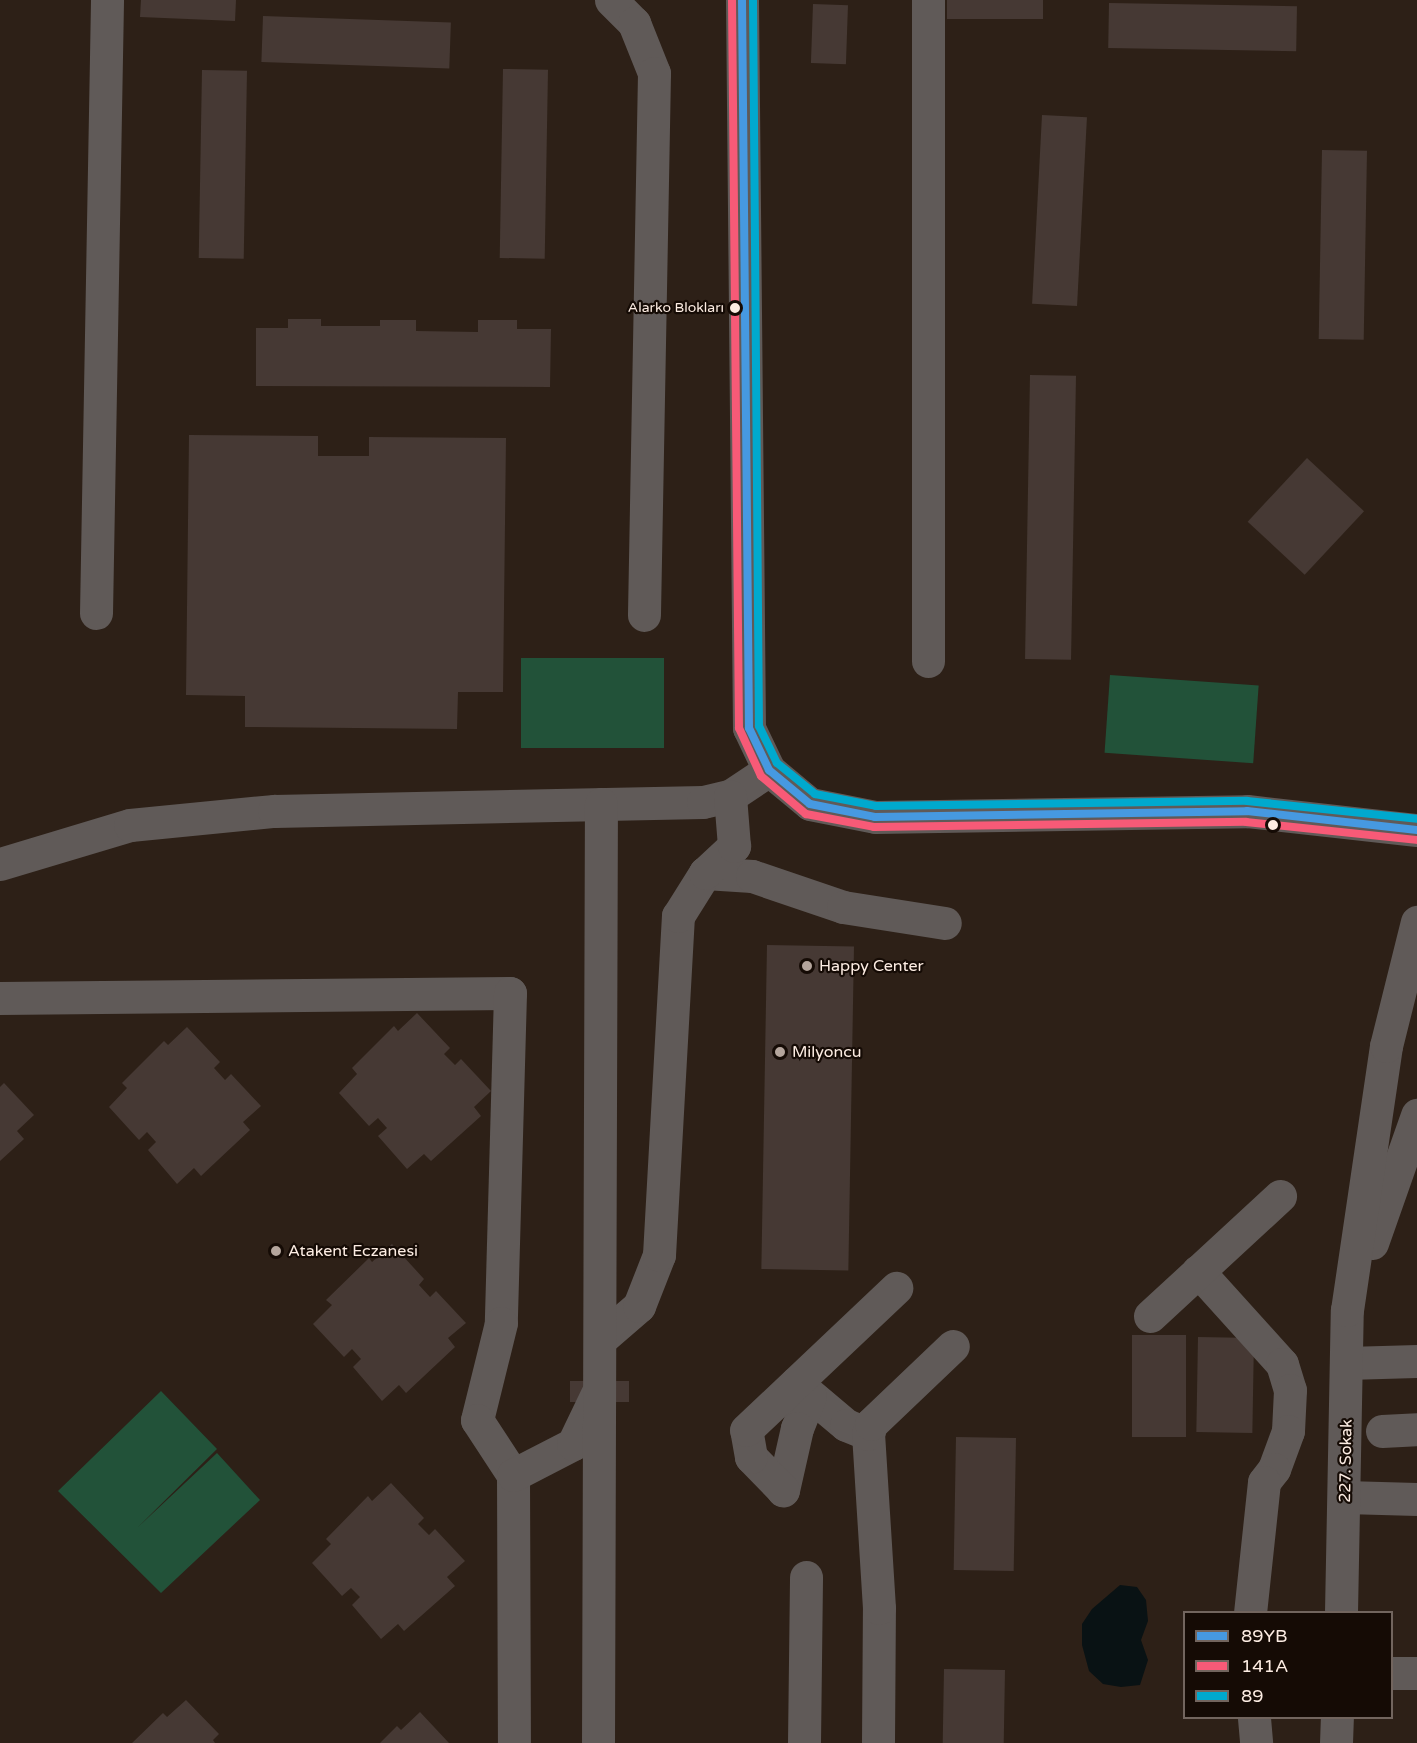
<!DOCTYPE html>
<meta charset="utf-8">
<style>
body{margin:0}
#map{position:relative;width:1417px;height:1743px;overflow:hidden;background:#2d2017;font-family:"Varela Round",sans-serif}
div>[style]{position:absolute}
.green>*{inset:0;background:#225239;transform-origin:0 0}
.water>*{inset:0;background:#091214}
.building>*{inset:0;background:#463934;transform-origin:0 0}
.minor>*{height:33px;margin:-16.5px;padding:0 16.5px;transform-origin:16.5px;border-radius:16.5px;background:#605a58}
.bus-1>*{height:8px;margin:-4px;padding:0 4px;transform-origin:4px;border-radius:4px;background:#4699e1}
.bus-2>*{height:8px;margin:-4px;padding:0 4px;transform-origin:4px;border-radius:4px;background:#f75a77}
.bus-3>*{height:8px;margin:-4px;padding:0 4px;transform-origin:4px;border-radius:4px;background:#00a9ce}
.dots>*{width:16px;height:16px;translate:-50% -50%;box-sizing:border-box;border:3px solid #150b05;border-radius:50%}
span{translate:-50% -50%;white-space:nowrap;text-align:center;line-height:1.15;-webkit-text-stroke:4.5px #150b05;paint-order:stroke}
.bus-label{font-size:14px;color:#fdede3}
.right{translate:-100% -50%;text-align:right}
.poi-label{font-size:16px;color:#fdede3}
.left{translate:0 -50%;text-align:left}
.street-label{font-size:16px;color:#fdede3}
.legend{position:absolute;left:1183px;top:1611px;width:210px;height:108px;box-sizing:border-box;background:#150b05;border:2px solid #72655e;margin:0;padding:8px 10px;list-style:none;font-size:18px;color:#fdede3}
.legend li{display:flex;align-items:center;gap:12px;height:30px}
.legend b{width:30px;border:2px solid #72655e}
</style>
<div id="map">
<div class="green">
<div style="left:521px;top:658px;width:143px;height:90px"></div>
<div style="left:1110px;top:675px;width:149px;height:78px;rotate:4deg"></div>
<div style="clip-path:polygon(161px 1391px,217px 1449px,137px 1528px,217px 1453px,260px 1500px,161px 1593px,58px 1491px)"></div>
</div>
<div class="water">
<div style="clip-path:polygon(1120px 1585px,1137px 1587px,1146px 1600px,1148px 1621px,1141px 1640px,1148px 1660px,1140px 1685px,1121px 1687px,1103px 1684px,1089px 1671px,1082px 1645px,1082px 1624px,1092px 1609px)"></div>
</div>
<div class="building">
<div style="clip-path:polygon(141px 0,236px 0,235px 21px,140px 17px)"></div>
<div style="left:947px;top:0;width:96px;height:19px"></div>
<div style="left:1109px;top:3px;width:188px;height:45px;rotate:1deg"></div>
<div style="left:813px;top:4px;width:35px;height:59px;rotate:2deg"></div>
<div style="left:263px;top:16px;width:188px;height:46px;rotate:2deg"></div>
<div style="left:503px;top:69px;width:45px;height:189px;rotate:1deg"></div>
<div style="left:202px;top:70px;width:45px;height:188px;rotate:1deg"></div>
<div style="left:1042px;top:115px;width:45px;height:189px;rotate:3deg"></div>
<div style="left:1322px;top:150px;width:45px;height:189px;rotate:1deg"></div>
<div style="clip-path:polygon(288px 319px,321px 319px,321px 326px,380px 326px,380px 320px,416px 320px,416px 331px,478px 332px,478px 320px,517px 320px,517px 329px,551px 329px,550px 387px,256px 386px,256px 328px,288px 328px)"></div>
<div style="left:1030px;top:375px;width:46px;height:284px;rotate:1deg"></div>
<div style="clip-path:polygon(189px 435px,318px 436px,318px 456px,369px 456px,369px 437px,506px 438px,503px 692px,458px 692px,457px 729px,245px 727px,245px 696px,186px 695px)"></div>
<div style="left:1307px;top:458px;width:78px;height:87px;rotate:43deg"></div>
<div style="left:767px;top:945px;width:87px;height:324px;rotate:1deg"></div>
<div style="clip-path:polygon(417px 1013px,450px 1048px,444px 1054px,455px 1065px,461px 1059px,491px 1091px,474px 1107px,481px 1116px,431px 1161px,424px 1154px,407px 1169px,378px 1136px,387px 1128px,378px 1118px,369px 1126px,339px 1093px,357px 1074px,352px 1068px,394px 1026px,398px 1031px)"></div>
<div style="clip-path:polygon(187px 1027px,220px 1062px,214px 1068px,225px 1080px,231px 1074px,261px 1106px,243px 1122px,250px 1130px,201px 1176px,194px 1168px,177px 1184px,148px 1150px,156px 1142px,147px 1132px,139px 1140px,109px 1107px,127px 1088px,122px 1083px,164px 1041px,168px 1045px)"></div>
<div style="clip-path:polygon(4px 1083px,34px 1115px,17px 1131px,24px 1139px,0 1161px,0 1087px)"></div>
<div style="clip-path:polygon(392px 1244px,424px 1279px,419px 1285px,430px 1297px,436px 1291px,466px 1323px,448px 1338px,455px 1347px,406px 1393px,399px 1385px,382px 1401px,353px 1367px,361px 1359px,352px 1349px,344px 1357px,313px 1324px,332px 1305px,326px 1300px,369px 1258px,372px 1262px)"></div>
<div style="left:1132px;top:1335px;width:54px;height:102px"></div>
<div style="left:1198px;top:1337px;width:56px;height:95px;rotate:1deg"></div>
<div style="left:570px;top:1381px;width:59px;height:21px"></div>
<div style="left:956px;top:1437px;width:60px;height:133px;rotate:1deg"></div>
<div style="clip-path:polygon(391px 1483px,424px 1518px,418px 1524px,429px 1535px,435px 1529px,465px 1561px,447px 1577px,455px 1586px,404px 1631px,398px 1624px,381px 1639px,352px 1605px,360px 1597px,351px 1588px,342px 1596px,312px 1563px,331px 1544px,326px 1539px,368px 1496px,372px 1501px)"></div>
<div style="left:944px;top:1669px;width:61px;height:74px;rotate:1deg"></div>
<div style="clip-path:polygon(186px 1700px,219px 1734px,213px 1740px,215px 1743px,132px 1743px,163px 1713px,167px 1717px)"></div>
<div style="clip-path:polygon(420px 1712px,449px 1743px,380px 1743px,397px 1726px,401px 1730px)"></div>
</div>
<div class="minor">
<div style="left:611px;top:0;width:33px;rotate:45deg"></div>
<div style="left:634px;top:23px;width:54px;rotate:68.2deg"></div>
<div style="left:654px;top:73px;width:542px;rotate:91.06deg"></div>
<div style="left:742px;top:0;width:728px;rotate:89.45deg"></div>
<div style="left:749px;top:728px;width:47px;rotate:64.5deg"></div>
<div style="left:769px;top:770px;width:53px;rotate:39.7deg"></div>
<div style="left:810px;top:804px;width:66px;rotate:11.3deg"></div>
<div style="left:875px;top:817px;width:372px;rotate:-0.9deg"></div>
<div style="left:1247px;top:811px;width:171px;rotate:6.4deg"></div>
<div style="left:96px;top:613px;width:613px;rotate:-88.97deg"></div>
<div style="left:928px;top:661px;width:661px;rotate:-90deg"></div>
<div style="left:0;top:864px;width:136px;rotate:-16.7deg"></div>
<div style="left:130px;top:825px;width:145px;rotate:-5.6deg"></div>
<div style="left:274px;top:811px;width:429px;rotate:-1.2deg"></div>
<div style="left:703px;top:802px;width:28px;rotate:-13deg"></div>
<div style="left:730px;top:796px;width:47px;rotate:-33.7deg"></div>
<div style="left:705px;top:873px;width:47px;rotate:3.7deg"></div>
<div style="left:752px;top:876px;width:96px;rotate:18.8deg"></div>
<div style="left:843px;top:907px;width:103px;rotate:8.9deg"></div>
<div style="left:0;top:998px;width:510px;rotate:-0.56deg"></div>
<div style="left:510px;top:993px;width:330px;rotate:91.6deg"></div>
<div style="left:501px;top:1323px;width:100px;rotate:103.9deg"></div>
<div style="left:477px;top:1420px;width:66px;rotate:56.8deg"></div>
<div style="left:513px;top:1475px;width:268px;rotate:89.8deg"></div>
<div style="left:1372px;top:1243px;width:136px;rotate:-70.6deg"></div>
<div style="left:1198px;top:1271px;width:125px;rotate:47.9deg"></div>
<div style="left:1282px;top:1364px;width:27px;rotate:73deg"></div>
<div style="left:1290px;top:1390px;width:41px;rotate:92.8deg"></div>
<div style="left:1288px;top:1431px;width:40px;rotate:110.2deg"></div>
<div style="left:1274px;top:1469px;width:16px;rotate:128deg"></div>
<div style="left:1264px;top:1482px;width:131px;rotate:96.1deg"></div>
<div style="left:1150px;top:1316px;width:177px;rotate:-42.7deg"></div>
<div style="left:602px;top:1338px;width:49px;rotate:-40.9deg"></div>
<div style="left:639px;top:1306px;width:55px;rotate:-68.6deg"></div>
<div style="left:659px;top:1255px;width:340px;rotate:-86.8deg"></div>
<div style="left:678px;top:916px;width:51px;rotate:-57.9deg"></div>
<div style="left:705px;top:873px;width:40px;rotate:-43deg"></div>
<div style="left:734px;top:846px;width:50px;rotate:-94.6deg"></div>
<div style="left:1347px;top:1363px;width:70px;rotate:-1.6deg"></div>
<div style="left:796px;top:1383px;width:65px;rotate:40deg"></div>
<div style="left:846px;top:1425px;width:24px;rotate:22deg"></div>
<div style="left:810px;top:1396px;width:35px;rotate:112deg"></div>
<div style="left:797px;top:1428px;width:64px;rotate:102.7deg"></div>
<div style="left:783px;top:1490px;width:46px;rotate:-134.1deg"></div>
<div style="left:751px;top:1457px;width:27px;rotate:-100deg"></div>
<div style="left:746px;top:1430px;width:207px;rotate:-43.4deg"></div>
<div style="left:1382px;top:1431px;width:35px;rotate:-3deg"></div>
<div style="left:513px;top:1475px;width:68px;rotate:-27.3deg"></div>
<div style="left:573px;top:1444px;width:55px;rotate:-64.4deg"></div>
<div style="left:1345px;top:1497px;width:72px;rotate:1.6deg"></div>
<div style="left:1341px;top:1612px;width:302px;rotate:-88.9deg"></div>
<div style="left:1347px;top:1310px;width:267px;rotate:-81.6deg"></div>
<div style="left:1386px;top:1046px;width:128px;rotate:-76deg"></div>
<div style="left:1392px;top:1673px;width:25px"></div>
<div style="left:1254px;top:1718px;width:25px;rotate:85deg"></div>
<div style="left:598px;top:1743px;width:939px;rotate:-89.82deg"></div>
<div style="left:804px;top:1743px;width:166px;rotate:-89.3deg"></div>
<div style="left:878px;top:1743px;width:135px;rotate:-89.6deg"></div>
<div style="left:879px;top:1608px;width:174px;rotate:-93.6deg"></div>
<div style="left:868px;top:1434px;width:10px;rotate:-73deg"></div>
<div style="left:871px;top:1424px;width:113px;rotate:-43.6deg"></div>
<div style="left:1336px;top:1743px;width:25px;rotate:-88deg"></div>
</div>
<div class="bus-1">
<div style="left:742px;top:0;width:728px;rotate:89.45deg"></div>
<div style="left:749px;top:728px;width:47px;rotate:64.5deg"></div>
<div style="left:769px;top:770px;width:53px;rotate:39.7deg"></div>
<div style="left:810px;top:804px;width:66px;rotate:11.3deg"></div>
<div style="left:875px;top:817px;width:372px;rotate:-0.9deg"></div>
<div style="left:1247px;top:811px;width:171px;rotate:6.4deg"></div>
</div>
<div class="bus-2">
<div style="left:732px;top:0;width:728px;rotate:89.45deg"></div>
<div style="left:739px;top:728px;width:53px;rotate:65.4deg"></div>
<div style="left:761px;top:776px;width:59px;rotate:40.2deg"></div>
<div style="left:806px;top:814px;width:69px;rotate:10.8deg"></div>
<div style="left:874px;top:827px;width:372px;rotate:-0.8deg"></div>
<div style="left:1246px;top:822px;width:171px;rotate:6deg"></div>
</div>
<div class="bus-3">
<div style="left:753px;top:0;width:726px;rotate:89.53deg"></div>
<div style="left:759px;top:726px;width:41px;rotate:64.1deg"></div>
<div style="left:777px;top:763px;width:49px;rotate:39.2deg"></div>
<div style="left:815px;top:794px;width:62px;rotate:11.1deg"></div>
<div style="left:876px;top:806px;width:371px;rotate:-0.8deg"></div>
<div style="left:1247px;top:801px;width:171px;rotate:6deg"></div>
</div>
<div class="dots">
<div style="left:735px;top:308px;background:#fdede3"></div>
<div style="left:1273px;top:825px;background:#fdede3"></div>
<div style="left:807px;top:966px;background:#b4a59c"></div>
<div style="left:780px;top:1052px;background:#b4a59c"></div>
<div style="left:276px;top:1251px;background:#b4a59c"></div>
</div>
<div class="bus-label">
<span class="right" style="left:724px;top:308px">Alarko Blokları</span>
</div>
<div class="poi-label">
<span class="left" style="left:819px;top:966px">Happy Center</span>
<span class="left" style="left:792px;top:1052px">Milyoncu</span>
<span class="left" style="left:288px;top:1251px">Atakent Eczanesi</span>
</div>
<div class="street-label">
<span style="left:1346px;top:1461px;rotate:-89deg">227. Sokak</span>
</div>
<ul class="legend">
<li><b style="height:8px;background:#4699e1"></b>89YB</li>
<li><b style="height:8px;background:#f75a77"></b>141A</li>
<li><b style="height:8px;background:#00a9ce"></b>89</li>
</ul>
</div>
